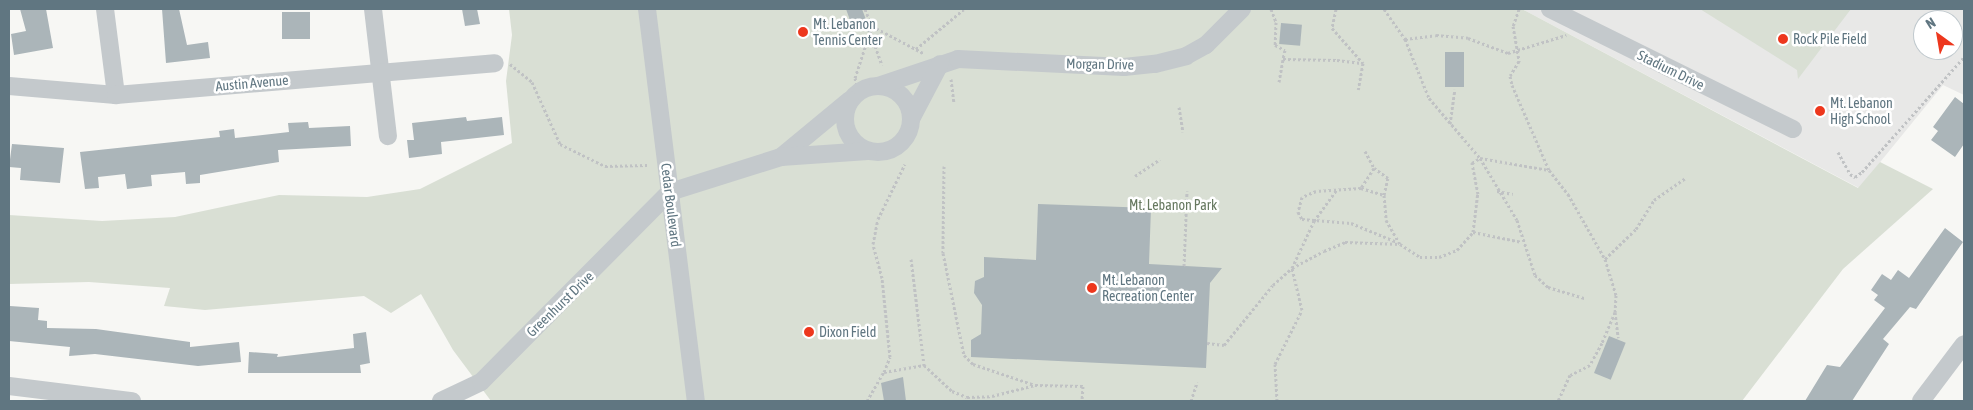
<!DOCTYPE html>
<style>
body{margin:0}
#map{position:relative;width:1973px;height:410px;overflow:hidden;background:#f7f7f4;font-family:"Asap Condensed",sans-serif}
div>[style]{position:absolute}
.built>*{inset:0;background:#e8e8e7}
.green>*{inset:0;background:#d9dfd4}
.building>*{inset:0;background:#abb5b9;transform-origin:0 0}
.path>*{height:3px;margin-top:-1.5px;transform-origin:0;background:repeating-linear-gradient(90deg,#c0c2c4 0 2.5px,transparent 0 5px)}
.minor>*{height:18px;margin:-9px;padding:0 9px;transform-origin:9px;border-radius:9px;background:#c4c9cc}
.minor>.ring{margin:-9px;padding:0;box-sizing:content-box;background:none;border:18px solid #c4c9cc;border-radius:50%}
.dots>*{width:14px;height:14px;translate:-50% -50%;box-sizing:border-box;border:2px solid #fff;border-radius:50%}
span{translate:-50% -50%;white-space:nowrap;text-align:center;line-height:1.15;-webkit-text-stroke:5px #fff;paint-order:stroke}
.poi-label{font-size:14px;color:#607681}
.left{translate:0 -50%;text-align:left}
.street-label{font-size:14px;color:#607681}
.park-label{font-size:14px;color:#66785f}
.frame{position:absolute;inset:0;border:10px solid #607681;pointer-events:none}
.north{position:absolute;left:1913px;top:10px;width:50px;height:50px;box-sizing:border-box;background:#fff;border:1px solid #bfc8cd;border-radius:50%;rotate:328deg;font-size:14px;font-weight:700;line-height:20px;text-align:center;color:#607681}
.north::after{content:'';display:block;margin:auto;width:18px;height:22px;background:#ed371d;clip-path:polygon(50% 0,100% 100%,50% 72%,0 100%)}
</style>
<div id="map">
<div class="built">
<div style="clip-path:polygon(evenodd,1522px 9px,1964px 9px,1964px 95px,1943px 85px,1859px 188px,1522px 9px,1923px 20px,1953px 20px,1953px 50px,1923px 50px,1923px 20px)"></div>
</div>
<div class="green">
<div style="clip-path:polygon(509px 9px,1522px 9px,1858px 188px,1880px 162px,1933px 189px,1843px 269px,1742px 401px,491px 401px,453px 350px,421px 294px,391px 313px,364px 296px,205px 310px,164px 306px,170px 288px,89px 282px,9px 284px,9px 215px,102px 221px,175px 217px,279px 195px,367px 197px,420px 189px,512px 143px,506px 81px,512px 35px)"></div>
<div style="clip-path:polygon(1700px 9px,1851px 9px,1798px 79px,1797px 70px)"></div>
</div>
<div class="building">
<div style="clip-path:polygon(20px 9px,46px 9px,53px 48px,14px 55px,11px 34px,26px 31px)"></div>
<div style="clip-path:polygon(162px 9px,179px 9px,187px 45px,208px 42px,210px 58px,166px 63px)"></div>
<div style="clip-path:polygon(462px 9px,477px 9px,480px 24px,465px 26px)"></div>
<div style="clip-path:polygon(846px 9px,862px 9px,871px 33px,851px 23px)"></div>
<div style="left:282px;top:12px;width:28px;height:27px"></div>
<div style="left:1281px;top:23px;width:21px;height:21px;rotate:5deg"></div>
<div style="left:1445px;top:52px;width:19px;height:35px"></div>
<div style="clip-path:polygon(1955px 97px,1964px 104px,1964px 144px,1955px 157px,1931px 140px,1938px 131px,1933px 127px)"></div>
<div style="clip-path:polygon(466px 117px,467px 121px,502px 117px,504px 135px,441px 142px,442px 154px,409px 158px,407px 140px,414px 140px,412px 123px)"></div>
<div style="clip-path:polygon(308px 122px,309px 128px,350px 126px,351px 146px,278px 150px,279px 162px,200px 175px,200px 183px,186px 184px,185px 172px,151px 175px,152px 186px,127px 189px,125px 174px,98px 177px,99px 188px,85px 189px,80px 152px,220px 137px,219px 131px,234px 129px,235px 138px,289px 132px,288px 123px)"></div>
<div style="clip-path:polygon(12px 144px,64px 148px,60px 183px,20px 180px,21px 168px,9px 167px)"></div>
<div style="clip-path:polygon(1038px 204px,1151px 208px,1149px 264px,1222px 268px,1210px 283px,1206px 368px,971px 357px,971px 340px,981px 334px,982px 305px,974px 293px,975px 281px,984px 277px,984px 257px,1036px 260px)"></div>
<div style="clip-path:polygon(1945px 228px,1963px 242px,1916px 309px,1910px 307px,1883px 339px,1889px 344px,1852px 401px,1805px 401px,1827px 365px,1840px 367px,1885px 308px,1874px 300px,1878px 295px,1871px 290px,1882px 274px,1891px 280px,1898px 270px,1909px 278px)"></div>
<div style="clip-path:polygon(10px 306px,39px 308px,38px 320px,47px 321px,47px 328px,96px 329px,190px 342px,190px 347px,239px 342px,241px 362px,198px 366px,95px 354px,69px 356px,70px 347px,9px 341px)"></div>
<div style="clip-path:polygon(366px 332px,370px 363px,360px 365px,361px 373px,248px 373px,249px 352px,278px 354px,277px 357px,354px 348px,353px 334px)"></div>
<div style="left:1609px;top:336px;width:18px;height:40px;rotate:22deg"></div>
<div style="clip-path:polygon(903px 377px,906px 401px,884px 401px,881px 383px)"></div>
</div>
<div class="path">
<div style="left:865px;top:9px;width:18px;rotate:68deg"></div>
<div style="left:872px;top:26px;width:58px;rotate:27.9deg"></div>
<div style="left:1271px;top:9px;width:14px;rotate:69deg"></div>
<div style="left:1276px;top:22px;width:23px;rotate:92deg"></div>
<div style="left:1275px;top:45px;width:11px;rotate:27deg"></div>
<div style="left:1285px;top:50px;width:9px;rotate:103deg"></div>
<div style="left:1336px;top:9px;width:19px;rotate:102deg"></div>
<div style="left:1332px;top:28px;width:47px;rotate:48.5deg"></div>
<div style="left:1384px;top:9px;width:37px;rotate:55deg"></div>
<div style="left:1405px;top:39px;width:64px;rotate:67.9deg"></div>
<div style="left:1429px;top:98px;width:79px;rotate:49.6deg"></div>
<div style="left:1480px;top:158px;width:70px;rotate:9.9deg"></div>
<div style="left:1519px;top:9px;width:18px;rotate:109deg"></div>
<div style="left:1513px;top:26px;width:36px;rotate:80deg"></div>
<div style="left:1519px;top:61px;width:17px;rotate:121deg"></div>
<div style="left:1510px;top:76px;width:9px;rotate:77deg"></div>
<div style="left:1512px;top:85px;width:93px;rotate:66.5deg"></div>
<div style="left:1549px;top:170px;width:31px;rotate:52deg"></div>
<div style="left:1568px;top:194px;width:75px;rotate:60.4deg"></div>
<div style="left:1605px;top:259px;width:38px;rotate:73deg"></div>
<div style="left:1616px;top:295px;width:17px;rotate:93deg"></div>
<div style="left:1615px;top:312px;width:34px;rotate:113deg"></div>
<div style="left:1602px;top:343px;width:25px;rotate:119deg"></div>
<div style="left:1590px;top:365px;width:22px;rotate:153deg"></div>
<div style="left:1570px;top:375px;width:29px;rotate:115deg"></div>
<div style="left:870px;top:32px;width:35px;rotate:70deg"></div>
<div style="left:1405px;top:39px;width:31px;rotate:-7deg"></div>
<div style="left:1436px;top:35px;width:32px;rotate:5deg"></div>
<div style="left:1468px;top:38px;width:43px;rotate:20.6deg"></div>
<div style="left:1508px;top:53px;width:61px;rotate:-17.2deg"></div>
<div style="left:916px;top:49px;width:62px;rotate:-39.8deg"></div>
<div style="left:510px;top:64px;width:28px;rotate:39deg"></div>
<div style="left:532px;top:82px;width:68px;rotate:65.7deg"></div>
<div style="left:560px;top:144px;width:50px;rotate:26.1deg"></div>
<div style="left:605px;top:166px;width:42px;rotate:-1.4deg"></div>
<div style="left:951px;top:79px;width:23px;rotate:83deg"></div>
<div style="left:1279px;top:82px;width:23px;rotate:-80deg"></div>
<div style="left:1283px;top:59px;width:54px;rotate:1.1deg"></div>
<div style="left:1337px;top:60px;width:26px;rotate:7deg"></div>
<div style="left:1363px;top:63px;width:27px;rotate:100deg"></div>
<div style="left:857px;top:85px;width:7px;rotate:-106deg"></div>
<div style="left:855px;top:78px;width:55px;rotate:-71.9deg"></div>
<div style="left:1179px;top:107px;width:25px;rotate:81deg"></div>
<div style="left:1450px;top:124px;width:35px;rotate:-82deg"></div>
<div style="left:1365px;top:151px;width:19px;rotate:62deg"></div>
<div style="left:1374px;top:168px;width:24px;rotate:123deg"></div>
<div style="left:1361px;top:188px;width:24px;rotate:17deg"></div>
<div style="left:1384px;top:195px;width:17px;rotate:-77deg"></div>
<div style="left:1388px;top:178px;width:17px;rotate:-144deg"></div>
<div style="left:1838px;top:152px;width:25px;rotate:61deg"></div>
<div style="left:1850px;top:174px;width:6px;rotate:31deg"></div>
<div style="left:1855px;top:177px;width:9px;rotate:-36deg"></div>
<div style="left:1862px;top:172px;width:154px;rotate:-48.4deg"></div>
<div style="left:944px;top:166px;width:87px;rotate:90.7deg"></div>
<div style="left:943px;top:253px;width:104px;rotate:78.4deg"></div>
<div style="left:964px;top:355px;width:13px;rotate:45deg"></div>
<div style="left:973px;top:364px;width:65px;rotate:18.7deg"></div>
<div style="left:1135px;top:176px;width:30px;rotate:-34deg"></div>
<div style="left:1361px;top:188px;width:45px;rotate:176.2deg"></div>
<div style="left:1316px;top:191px;width:15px;rotate:157deg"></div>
<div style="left:1302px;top:197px;width:16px;rotate:105deg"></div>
<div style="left:1298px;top:212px;width:8px;rotate:60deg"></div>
<div style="left:1302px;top:219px;width:49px;rotate:4.7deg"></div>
<div style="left:1351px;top:223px;width:50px;rotate:22.4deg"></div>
<div style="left:1497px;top:191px;width:16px;rotate:11deg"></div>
<div style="left:1384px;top:195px;width:25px;rotate:85deg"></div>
<div style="left:1386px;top:220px;width:28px;rotate:60deg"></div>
<div style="left:1400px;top:244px;width:24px;rotate:33deg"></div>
<div style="left:1420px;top:257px;width:19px"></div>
<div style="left:1439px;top:257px;width:19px;rotate:-21deg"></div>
<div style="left:1457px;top:250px;width:24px;rotate:-48deg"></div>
<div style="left:1473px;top:232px;width:38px;rotate:-83deg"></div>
<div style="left:1478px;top:194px;width:32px;rotate:-101deg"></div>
<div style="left:1472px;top:163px;width:9px;rotate:-32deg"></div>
<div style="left:1480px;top:158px;width:72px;rotate:59.2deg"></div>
<div style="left:1517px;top:220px;width:58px;rotate:71.9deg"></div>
<div style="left:1535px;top:275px;width:18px;rotate:43deg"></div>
<div style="left:1548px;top:287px;width:39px;rotate:17deg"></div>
<div style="left:1473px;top:232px;width:50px;rotate:11.5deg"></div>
<div style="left:911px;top:259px;width:107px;rotate:83deg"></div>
<div style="left:924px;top:365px;width:38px;rotate:43deg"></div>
<div style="left:952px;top:391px;width:16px;rotate:22deg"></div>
<div style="left:967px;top:397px;width:25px;rotate:-2deg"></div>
<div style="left:992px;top:396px;width:44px;rotate:-14.3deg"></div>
<div style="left:1035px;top:385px;width:48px;rotate:1.2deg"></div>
<div style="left:1083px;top:386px;width:15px;rotate:94deg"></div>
<div style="left:1605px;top:259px;width:43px;rotate:-44.1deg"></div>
<div style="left:1636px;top:229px;width:34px;rotate:-58deg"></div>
<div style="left:1654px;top:200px;width:38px;rotate:-35deg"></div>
<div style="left:1184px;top:266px;width:75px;rotate:-87.7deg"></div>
<div style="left:1615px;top:312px;width:26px;rotate:83deg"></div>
<div style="left:1207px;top:343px;width:17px;rotate:7deg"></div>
<div style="left:1224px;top:345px;width:77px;rotate:-50.8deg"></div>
<div style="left:1273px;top:285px;width:25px;rotate:-42deg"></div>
<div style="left:1292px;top:268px;width:36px;rotate:-28deg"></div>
<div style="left:1324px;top:251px;width:23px;rotate:-23deg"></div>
<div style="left:1345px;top:242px;width:55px;rotate:2.1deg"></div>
<div style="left:884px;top:372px;width:16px;rotate:-68deg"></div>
<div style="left:890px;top:357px;width:79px;rotate:-95.8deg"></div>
<div style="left:882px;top:278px;width:35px;rotate:-105deg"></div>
<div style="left:873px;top:244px;width:25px;rotate:-79deg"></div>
<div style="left:878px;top:219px;width:61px;rotate:-63.9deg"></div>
<div style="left:867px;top:401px;width:34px;rotate:-60deg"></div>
<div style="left:884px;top:372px;width:41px;rotate:-9.9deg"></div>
<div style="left:1191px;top:401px;width:20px;rotate:-72deg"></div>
<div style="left:1277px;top:401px;width:37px;rotate:-93deg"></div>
<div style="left:1275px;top:364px;width:60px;rotate:-63.4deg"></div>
<div style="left:1302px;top:310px;width:43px;rotate:-103.4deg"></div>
<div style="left:1292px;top:268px;width:52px;rotate:-64.9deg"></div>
<div style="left:1314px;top:221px;width:39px;rotate:-54deg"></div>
</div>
<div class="minor">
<div style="left:105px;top:9px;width:87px;rotate:82.7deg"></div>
<div style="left:373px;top:9px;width:128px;rotate:83.3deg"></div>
<div style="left:647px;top:9px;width:395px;rotate:82.9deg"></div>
<div style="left:1550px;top:9px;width:271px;rotate:26.3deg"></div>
<div class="ring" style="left:845px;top:86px;width:48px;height:48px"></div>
<div style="left:9px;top:86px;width:107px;rotate:4.8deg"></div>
<div style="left:116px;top:95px;width:380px;rotate:-4.8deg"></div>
<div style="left:878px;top:86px;width:84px;rotate:-18.6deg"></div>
<div style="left:958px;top:59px;width:166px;rotate:2.8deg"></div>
<div style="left:1124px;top:67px;width:31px;rotate:-6deg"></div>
<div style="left:1155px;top:64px;width:32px;rotate:-14deg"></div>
<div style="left:1186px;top:56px;width:23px;rotate:-29deg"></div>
<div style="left:1206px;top:45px;width:51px;rotate:-45deg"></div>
<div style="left:911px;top:119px;width:62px;rotate:-62.2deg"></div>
<div style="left:781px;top:157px;width:89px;rotate:-39.6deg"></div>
<div style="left:9px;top:386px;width:124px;rotate:7deg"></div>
<div style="left:441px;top:401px;width:44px;rotate:-25.4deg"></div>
<div style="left:481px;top:382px;width:268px;rotate:-45.2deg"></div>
<div style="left:670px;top:192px;width:116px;rotate:-17.5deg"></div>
<div style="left:781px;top:157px;width:87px;rotate:-3.9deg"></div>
<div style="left:1921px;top:401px;width:71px;rotate:-53deg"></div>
</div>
<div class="dots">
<div style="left:803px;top:32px;background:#ed371d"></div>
<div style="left:1783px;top:39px;background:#ed371d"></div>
<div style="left:1820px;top:111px;background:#ed371d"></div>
<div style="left:1092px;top:288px;background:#ed371d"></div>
<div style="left:809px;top:332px;background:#ed371d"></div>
</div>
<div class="poi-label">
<span class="left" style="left:813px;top:32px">Mt. Lebanon<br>Tennis Center</span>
<span class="left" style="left:1793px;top:39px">Rock Pile Field</span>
<span class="left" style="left:1830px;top:111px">Mt. Lebanon<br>High School</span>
<span class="left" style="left:1102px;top:288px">Mt. Lebanon<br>Recreation Center</span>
<span class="left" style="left:819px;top:332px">Dixon Field</span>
</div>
<div class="street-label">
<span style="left:1100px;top:64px;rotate:1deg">Morgan Drive</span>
<span style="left:1671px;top:70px;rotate:26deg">Stadium Drive</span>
<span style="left:252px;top:83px;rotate:-5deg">Austin Avenue</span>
<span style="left:671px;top:205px;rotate:83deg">Cedar Boulevard</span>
<span style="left:560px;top:304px;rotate:-44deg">Greenhurst Drive</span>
</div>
<div class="park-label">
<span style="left:1173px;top:205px">Mt. Lebanon Park</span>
</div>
<div class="frame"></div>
<div class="north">N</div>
</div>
